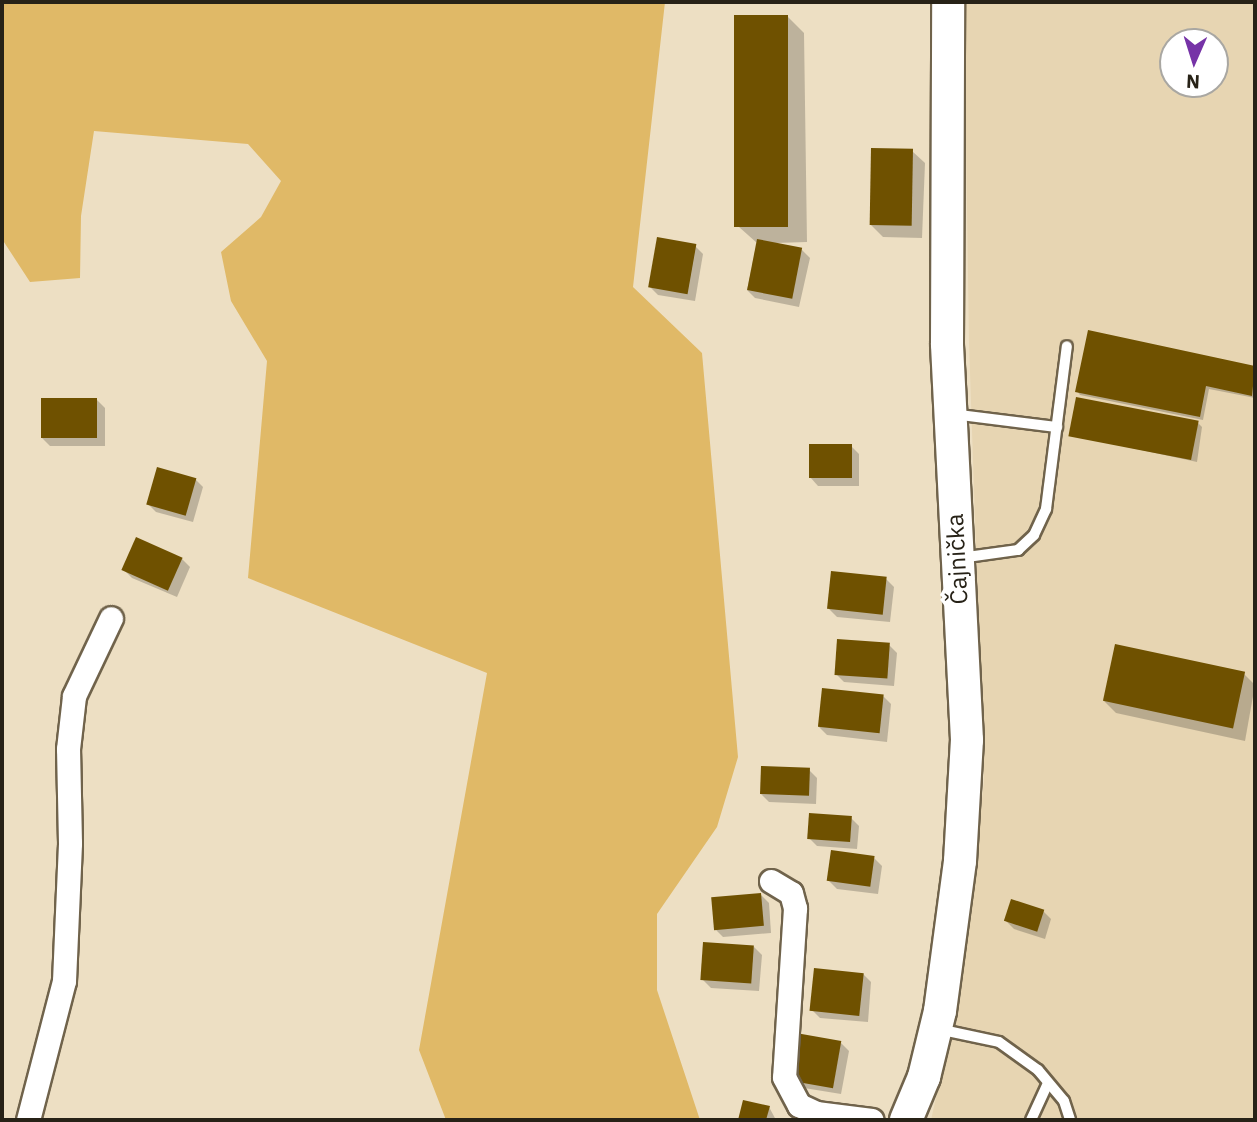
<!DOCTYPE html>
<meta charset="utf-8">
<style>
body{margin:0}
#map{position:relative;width:1257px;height:1122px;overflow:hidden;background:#eddfc3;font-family:"IBM Plex Sans",sans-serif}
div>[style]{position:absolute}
.built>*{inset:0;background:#e7d5b2}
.green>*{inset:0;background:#e0b967}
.shadow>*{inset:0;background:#0003}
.building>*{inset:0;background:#6f5100;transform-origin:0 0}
.roads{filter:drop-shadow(2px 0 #70634b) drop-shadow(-2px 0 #70634b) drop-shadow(0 2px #70634b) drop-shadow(0 -2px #70634b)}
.service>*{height:10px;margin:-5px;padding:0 5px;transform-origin:5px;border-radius:5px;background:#fff}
.minor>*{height:23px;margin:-11.5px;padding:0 11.5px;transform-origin:11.5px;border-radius:11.5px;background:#fff}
.secondary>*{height:32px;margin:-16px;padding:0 16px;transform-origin:16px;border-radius:16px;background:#fff}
span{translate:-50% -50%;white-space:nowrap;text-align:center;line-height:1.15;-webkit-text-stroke:7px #fff;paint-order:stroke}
.street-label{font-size:24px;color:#272217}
.frame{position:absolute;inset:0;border:4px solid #272217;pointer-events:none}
.north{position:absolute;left:1159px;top:28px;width:70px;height:70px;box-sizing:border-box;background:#fff;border:2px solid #a9a7a2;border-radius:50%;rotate:183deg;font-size:19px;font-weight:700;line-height:28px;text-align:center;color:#272217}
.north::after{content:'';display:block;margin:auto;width:24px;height:32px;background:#7633a7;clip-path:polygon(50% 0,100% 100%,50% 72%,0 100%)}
</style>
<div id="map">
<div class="built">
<div style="clip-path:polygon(evenodd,964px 2px,1255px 2px,1255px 1120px,931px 1120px,957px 1005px,984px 782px,969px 343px,964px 2px,1173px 42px,1215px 42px,1215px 84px,1173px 84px,1173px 42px)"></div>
</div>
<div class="green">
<div style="clip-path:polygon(2px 2px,665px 2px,633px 287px,702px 353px,738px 757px,717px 827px,657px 914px,657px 990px,700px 1120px,446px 1120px,419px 1050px,487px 673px,248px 578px,267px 361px,231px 301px,221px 252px,261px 217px,281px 181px,248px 144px,94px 131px,81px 216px,80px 278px,30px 282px,2px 239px)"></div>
</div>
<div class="shadow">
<div style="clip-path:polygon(787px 16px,804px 33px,807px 242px,775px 243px,802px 250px,810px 258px,799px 307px,755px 298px,747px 290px,757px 243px,739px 227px)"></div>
<div style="clip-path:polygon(912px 151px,925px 163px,922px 238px,883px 237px,870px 224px)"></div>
<div style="clip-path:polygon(695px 246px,703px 254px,695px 301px,658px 295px,650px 287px)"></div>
<div style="clip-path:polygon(1089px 332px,1255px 368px,1255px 398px,1209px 389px,1203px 420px,1080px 395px,1077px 391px)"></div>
<div style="clip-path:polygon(97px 400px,105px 408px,105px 446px,50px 446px,42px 438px)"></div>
<div style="clip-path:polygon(1198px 423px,1202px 427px,1197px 462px,1071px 435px)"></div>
<div style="clip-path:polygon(851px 446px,859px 454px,859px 486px,818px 486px,810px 477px)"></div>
<div style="clip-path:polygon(195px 479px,203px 487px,193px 522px,156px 512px,148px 504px)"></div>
<div style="clip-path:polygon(182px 559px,190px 567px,177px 597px,132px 578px,124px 570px)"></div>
<div style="clip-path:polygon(886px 579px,894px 587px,890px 622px,837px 617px,829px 609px)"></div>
<div style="clip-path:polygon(889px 645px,897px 653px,894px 686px,844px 682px,836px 674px)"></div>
<div style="clip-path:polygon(1244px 674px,1255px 685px,1245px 741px,1116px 713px,1104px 701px)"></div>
<div style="clip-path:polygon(883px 696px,891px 704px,887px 742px,827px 735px,819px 727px)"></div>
<div style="clip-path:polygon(809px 770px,817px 778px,816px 804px,769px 802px,761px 794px)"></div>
<div style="clip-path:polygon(851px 818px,859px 826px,857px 849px,817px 846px,809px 838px)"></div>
<div style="clip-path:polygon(874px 858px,882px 866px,878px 894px,837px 889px,829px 881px)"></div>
<div style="clip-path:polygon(761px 895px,769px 903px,771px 933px,723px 937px,715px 929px)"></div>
<div style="clip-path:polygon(1043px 911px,1051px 919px,1045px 939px,1014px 929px,1006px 921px)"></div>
<div style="clip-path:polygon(754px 947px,762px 955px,759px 991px,711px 988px,703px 980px)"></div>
<div style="clip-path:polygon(863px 974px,871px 982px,868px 1022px,820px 1018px,812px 1010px)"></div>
<div style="clip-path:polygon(841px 1043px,849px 1051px,841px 1094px,798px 1087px,790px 1079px)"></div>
<div style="clip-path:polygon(744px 1102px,769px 1107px,776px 1120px,740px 1120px)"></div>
</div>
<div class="building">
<div style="left:734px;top:15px;width:54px;height:212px"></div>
<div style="left:871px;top:148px;width:42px;height:77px;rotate:1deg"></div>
<div style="left:657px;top:237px;width:40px;height:51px;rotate:10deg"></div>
<div style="left:757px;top:239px;width:46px;height:52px;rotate:11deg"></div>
<div style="clip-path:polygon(1088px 330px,1255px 366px,1252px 396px,1206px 386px,1200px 417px,1075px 392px)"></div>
<div style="left:1076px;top:397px;width:125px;height:40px;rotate:11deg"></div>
<div style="left:41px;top:398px;width:56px;height:40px"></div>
<div style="left:809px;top:444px;width:43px;height:34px"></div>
<div style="left:157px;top:467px;width:41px;height:39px;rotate:16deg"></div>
<div style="left:136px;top:537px;width:51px;height:36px;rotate:24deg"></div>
<div style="left:831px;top:571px;width:56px;height:38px;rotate:6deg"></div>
<div style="left:837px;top:639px;width:53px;height:36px;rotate:4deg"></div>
<div style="left:1115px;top:644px;width:133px;height:58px;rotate:12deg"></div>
<div style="left:822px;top:688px;width:62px;height:39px;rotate:6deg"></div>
<div style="left:761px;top:766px;width:49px;height:28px;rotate:2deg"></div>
<div style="left:809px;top:813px;width:43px;height:26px;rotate:4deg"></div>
<div style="left:831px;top:850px;width:44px;height:31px;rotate:8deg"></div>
<div style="left:761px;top:893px;width:33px;height:50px;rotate:85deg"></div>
<div style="left:1011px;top:899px;width:35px;height:23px;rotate:18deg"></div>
<div style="left:703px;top:942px;width:51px;height:38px;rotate:4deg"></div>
<div style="left:814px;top:968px;width:50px;height:43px;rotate:6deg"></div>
<div style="left:796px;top:1033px;width:46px;height:48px;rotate:10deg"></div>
<div style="clip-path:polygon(743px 1100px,770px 1106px,766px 1120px,738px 1120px)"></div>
</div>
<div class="roads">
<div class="service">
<div style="left:952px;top:414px;width:106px;rotate:7.1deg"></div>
<div style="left:960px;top:558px;width:59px;rotate:-7.9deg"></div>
<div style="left:1018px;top:550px;width:22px;rotate:-43deg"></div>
<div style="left:1034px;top:535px;width:29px;rotate:-65deg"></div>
<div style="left:1046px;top:509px;width:164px;rotate:-82.7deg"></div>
<div style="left:938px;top:1029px;width:62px;rotate:12deg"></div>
<div style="left:999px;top:1042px;width:48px;rotate:35.7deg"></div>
<div style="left:1038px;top:1070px;width:40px;rotate:50deg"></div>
<div style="left:1064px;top:1101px;width:20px;rotate:72deg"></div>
<div style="left:1031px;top:1120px;width:41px;rotate:-65.3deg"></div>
</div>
<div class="minor">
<div style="left:771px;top:881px;width:23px;rotate:31deg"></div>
<div style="left:791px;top:893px;width:16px;rotate:75deg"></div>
<div style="left:795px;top:908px;width:169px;rotate:93.7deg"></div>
<div style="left:784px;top:1077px;width:32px;rotate:62deg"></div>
<div style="left:799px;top:1105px;width:19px;rotate:25deg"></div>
<div style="left:816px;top:1113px;width:56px;rotate:7.1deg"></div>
<div style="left:28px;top:1120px;width:144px;rotate:-75.5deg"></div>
<div style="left:64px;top:981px;width:138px;rotate:-87.5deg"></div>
<div style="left:70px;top:843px;width:94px;rotate:-91.2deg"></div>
<div style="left:68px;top:749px;width:53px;rotate:-83.5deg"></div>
<div style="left:74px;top:696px;width:86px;rotate:-64.6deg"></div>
</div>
<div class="secondary">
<div style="left:906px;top:1120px;width:47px;rotate:-67.3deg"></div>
<div style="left:924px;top:1077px;width:68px;rotate:-76.4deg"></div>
<div style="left:940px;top:1011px;width:151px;rotate:-82.4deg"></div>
<div style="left:960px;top:861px;width:121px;rotate:-86.7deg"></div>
<div style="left:967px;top:740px;width:397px;rotate:-92.9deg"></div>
<div style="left:947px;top:344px;width:342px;rotate:-89.8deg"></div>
</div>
</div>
<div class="street-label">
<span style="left:957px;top:559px;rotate:-93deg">Čajnička</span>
</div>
<div class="frame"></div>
<div class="north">N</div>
</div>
